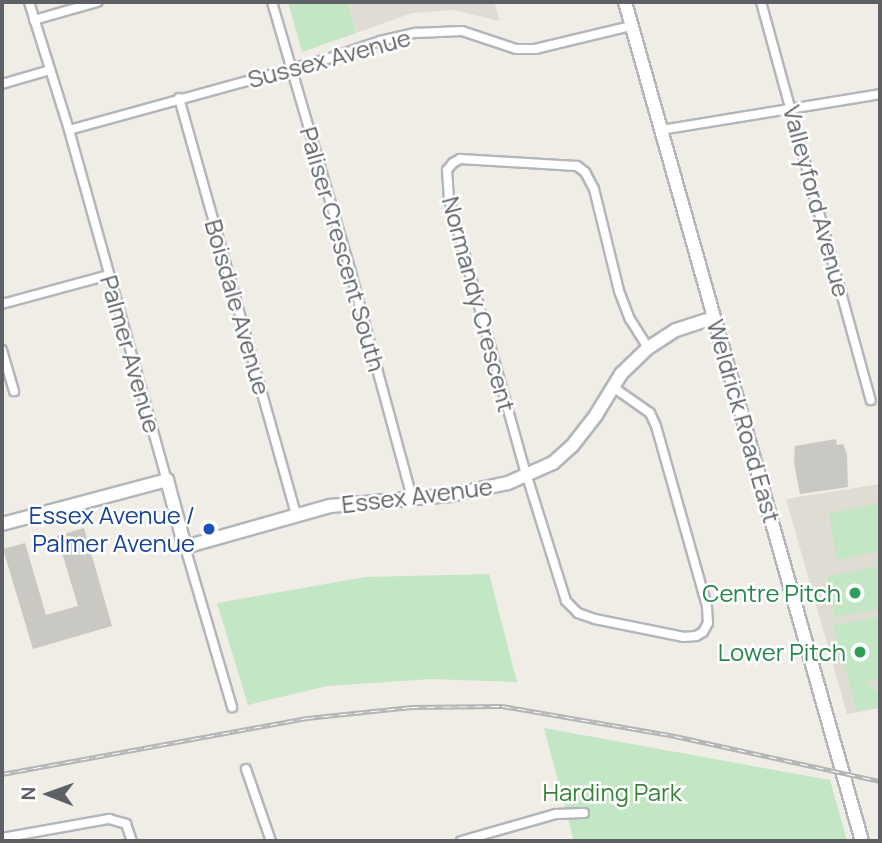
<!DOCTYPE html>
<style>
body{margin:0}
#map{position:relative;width:882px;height:843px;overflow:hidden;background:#efede6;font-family:Manrope,sans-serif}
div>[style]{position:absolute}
.education>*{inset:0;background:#dfdcd4}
.green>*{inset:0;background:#c3e6c4}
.building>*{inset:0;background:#cac8c2}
.roads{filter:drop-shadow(2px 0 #b3b6ba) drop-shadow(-2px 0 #b3b6ba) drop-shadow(0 2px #b3b6ba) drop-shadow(0 -2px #b3b6ba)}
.street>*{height:8px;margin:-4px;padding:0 4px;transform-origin:4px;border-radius:4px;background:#fff}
.secondary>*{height:12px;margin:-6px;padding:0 6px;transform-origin:6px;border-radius:6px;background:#fff}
.rail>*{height:5px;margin-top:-2.5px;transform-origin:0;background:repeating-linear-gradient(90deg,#fff 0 8px,#b4b5b5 0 16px);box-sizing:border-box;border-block:2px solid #b4b5b5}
.dots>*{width:19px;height:19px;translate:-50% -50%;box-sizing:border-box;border:4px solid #fff;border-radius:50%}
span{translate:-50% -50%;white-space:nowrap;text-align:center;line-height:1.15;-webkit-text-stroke:5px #fff;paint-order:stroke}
.street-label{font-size:24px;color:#5d6165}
.transit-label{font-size:24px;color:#164399}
.right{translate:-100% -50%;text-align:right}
.leisure-label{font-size:24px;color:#27864d}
.park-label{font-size:24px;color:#37833c}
.frame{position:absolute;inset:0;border:4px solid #5d6165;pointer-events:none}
.north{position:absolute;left:14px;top:759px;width:70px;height:70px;-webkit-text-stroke:5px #fff;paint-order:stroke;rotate:271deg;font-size:19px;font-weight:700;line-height:28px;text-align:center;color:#5d6165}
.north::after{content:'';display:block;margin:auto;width:24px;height:32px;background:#5d6165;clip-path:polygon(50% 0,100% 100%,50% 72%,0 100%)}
</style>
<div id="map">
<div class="education">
<div style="clip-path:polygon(347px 2px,494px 2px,500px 21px,454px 10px,412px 13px,356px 33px)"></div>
<div style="clip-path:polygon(880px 484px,880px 708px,847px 714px,786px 499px)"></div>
</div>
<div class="green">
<div style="clip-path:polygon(288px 2px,347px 2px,356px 33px,302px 52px)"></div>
<div style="clip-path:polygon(880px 503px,880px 551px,837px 560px,829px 513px)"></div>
<div style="clip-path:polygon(880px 566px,880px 609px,835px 617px,827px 576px)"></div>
<div style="clip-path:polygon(489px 574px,517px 682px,431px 679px,327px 686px,248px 705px,217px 603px,366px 577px)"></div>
<div style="clip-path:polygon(880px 617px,880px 678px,865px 682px,880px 694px,880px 707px,857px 711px,833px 625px)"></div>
<div style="clip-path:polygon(544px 728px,830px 780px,847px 841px,574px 841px)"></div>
</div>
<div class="building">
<div style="clip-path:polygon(836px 439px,837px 445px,843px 444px,847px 454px,848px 487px,800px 494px,794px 463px,795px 446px)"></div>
<div style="clip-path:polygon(84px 528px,112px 626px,33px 649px,3px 549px,25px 543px,46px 615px,78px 606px,57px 536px)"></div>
</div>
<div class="roads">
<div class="street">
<div style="left:29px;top:2px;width:134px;rotate:72.6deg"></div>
<div style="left:69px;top:130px;width:363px;rotate:74.4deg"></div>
<div style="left:272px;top:2px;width:282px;rotate:73.7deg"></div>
<div style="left:351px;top:273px;width:233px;rotate:74.8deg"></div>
<div style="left:761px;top:2px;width:413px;rotate:74.6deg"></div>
<div style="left:34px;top:20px;width:66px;rotate:-15.9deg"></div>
<div style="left:2px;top:84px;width:50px;rotate:-16.3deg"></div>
<div style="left:179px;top:98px;width:433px;rotate:74.3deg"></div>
<div style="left:69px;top:130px;width:271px;rotate:-15.4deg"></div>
<div style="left:330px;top:58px;width:53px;rotate:-18.8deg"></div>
<div style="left:380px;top:41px;width:37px;rotate:-13deg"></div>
<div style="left:416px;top:33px;width:46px;rotate:-2.5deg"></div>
<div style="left:462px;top:31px;width:57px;rotate:18.4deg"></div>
<div style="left:516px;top:49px;width:19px"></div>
<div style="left:535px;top:49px;width:99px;rotate:-13.5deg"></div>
<div style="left:661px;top:130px;width:222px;rotate:-9.3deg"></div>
<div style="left:2px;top:304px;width:111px;rotate:-15.2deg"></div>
<div style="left:2px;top:350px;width:43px;rotate:73.7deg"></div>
<div style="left:613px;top:387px;width:45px;rotate:35.1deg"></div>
<div style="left:650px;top:413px;width:14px;rotate:65deg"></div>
<div style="left:656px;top:426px;width:187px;rotate:74.2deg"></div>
<div style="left:707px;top:606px;width:17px;rotate:87deg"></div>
<div style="left:708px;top:623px;width:10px;rotate:119deg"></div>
<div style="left:703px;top:632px;width:8px;rotate:150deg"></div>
<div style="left:696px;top:636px;width:12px;rotate:175deg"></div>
<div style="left:684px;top:637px;width:91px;rotate:-168.6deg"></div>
<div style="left:595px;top:619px;width:18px;rotate:-161deg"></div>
<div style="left:578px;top:613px;width:17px;rotate:-135deg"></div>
<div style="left:566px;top:601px;width:140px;rotate:-107.4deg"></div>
<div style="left:524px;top:467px;width:278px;rotate:-105.6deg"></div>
<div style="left:449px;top:199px;width:29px;rotate:-94deg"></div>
<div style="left:447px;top:170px;width:9px;rotate:-49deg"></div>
<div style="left:453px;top:163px;width:8px;rotate:-30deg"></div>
<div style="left:460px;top:159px;width:117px;rotate:3.4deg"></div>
<div style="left:577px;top:166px;width:10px;rotate:37deg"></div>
<div style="left:585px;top:172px;width:19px;rotate:62deg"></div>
<div style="left:594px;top:189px;width:105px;rotate:76.2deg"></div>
<div style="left:619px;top:291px;width:30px;rotate:69deg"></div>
<div style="left:630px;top:319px;width:34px;rotate:58deg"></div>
<div style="left:185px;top:547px;width:167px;rotate:73.6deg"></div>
<div style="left:246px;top:769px;width:76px;rotate:70.9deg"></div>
<div style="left:2px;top:838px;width:109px;rotate:-10.1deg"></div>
<div style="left:109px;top:819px;width:18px;rotate:16deg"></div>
<div style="left:126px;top:824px;width:18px;rotate:71deg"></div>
<div style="left:461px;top:841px;width:99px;rotate:-15.9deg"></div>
<div style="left:556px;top:814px;width:28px;rotate:-2deg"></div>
</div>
<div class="secondary">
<div style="left:625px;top:2px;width:872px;rotate:74.23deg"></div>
<div style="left:2px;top:524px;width:171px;rotate:-14.9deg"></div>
<div style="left:167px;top:480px;width:69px;rotate:75deg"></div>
<div style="left:185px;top:547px;width:151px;rotate:-15.8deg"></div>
<div style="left:330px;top:506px;width:121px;rotate:-5.2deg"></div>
<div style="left:451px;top:495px;width:58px;rotate:-11.9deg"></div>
<div style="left:508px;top:483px;width:49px;rotate:-24deg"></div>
<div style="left:553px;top:463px;width:25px;rotate:-42deg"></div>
<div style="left:572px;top:446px;width:39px;rotate:-52deg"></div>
<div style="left:596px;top:415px;width:48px;rotate:-58.6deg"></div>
<div style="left:621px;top:374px;width:37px;rotate:-44deg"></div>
<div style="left:648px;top:348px;width:33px;rotate:-33deg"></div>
<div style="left:676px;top:330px;width:40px;rotate:-18deg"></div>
</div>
</div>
<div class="rail">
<div style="left:2px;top:774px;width:310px;rotate:-10.4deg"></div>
<div style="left:307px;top:718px;width:105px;rotate:-6deg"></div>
<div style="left:411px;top:707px;width:91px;rotate:-0.6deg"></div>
<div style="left:502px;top:706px;width:176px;rotate:9.8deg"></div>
<div style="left:675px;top:736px;width:210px;rotate:12.4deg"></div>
</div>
<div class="dots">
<div style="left:209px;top:529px;background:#1a4fb4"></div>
<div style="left:855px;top:593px;background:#2e9e5b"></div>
<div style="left:860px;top:652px;background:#2e9e5b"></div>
</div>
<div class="street-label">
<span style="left:329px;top:58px;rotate:-15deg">Sussex Avenue</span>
<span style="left:817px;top:201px;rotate:75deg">Valleyford Avenue</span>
<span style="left:343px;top:249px;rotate:74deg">Paliser Crescent South</span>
<span style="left:479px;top:304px;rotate:75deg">Normandy Crescent</span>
<span style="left:238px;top:307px;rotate:74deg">Boisdale Avenue</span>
<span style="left:131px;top:354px;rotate:74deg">Palmer Avenue</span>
<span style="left:744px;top:421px;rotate:74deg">Weldrick Road East</span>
<span style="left:417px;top:495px;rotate:-7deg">Essex Avenue</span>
</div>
<div class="transit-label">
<span class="right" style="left:195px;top:529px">Essex Avenue /<br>Palmer Avenue</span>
</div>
<div class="leisure-label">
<span class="right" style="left:841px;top:593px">Centre Pitch</span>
<span class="right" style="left:846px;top:652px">Lower Pitch</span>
</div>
<div class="park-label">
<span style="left:612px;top:792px">Harding Park</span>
</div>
<div class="frame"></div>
<div class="north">N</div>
</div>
